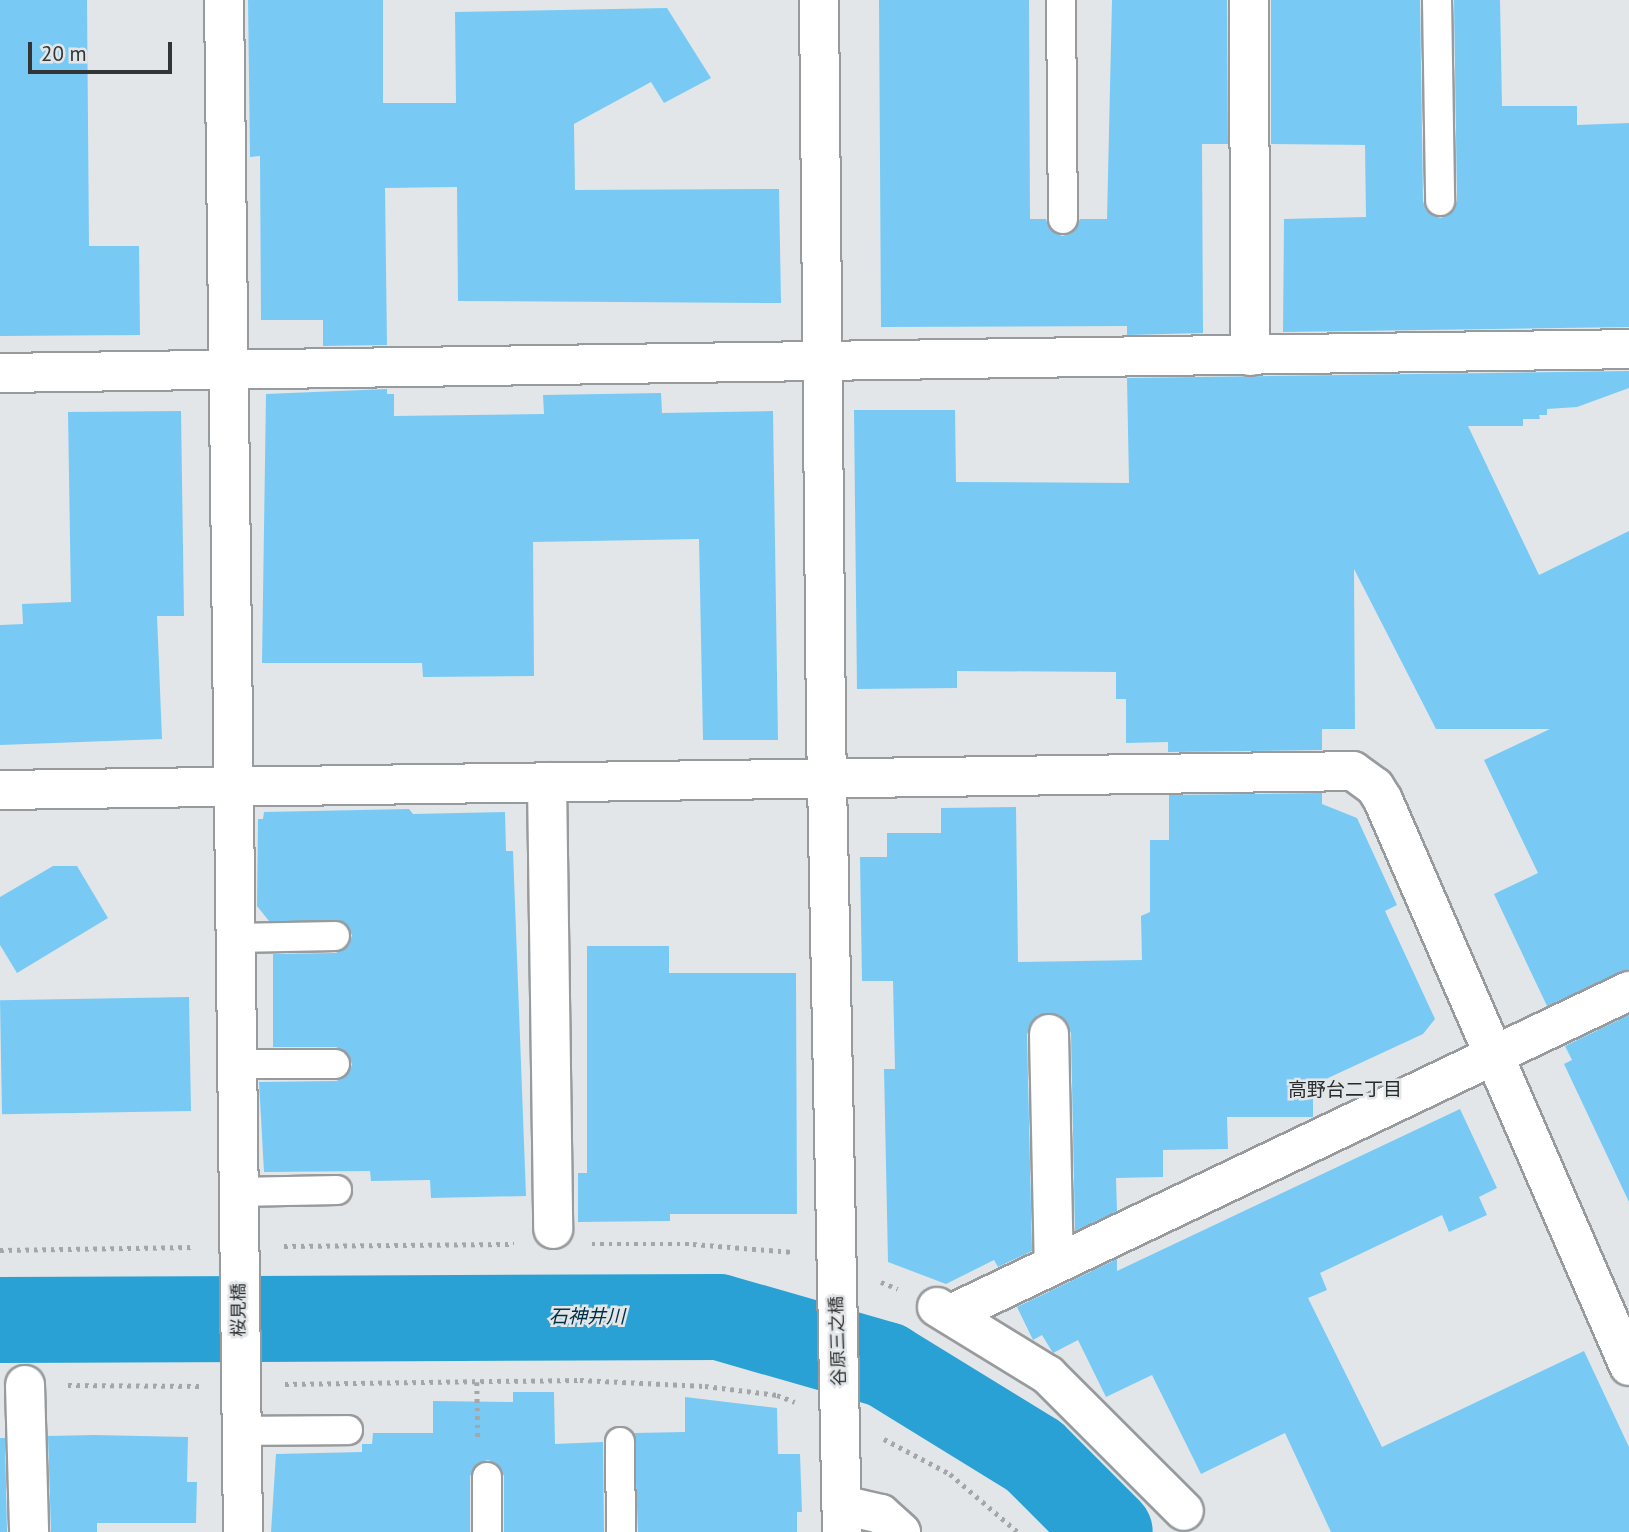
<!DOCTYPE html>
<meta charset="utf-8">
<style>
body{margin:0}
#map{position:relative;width:1629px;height:1532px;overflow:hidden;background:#e2e6e8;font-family:"PT Sans","Noto Sans JP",sans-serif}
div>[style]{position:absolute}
.river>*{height:86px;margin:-43px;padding:0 43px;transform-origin:43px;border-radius:43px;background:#29a1d5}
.building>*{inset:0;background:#78caf5;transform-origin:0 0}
.path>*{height:4.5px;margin-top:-2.25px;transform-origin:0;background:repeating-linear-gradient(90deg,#a4a7a9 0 3.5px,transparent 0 8.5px)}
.roads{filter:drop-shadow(2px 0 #989b9d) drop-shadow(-2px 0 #989b9d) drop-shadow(0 2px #989b9d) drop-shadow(0 -2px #989b9d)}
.lane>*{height:28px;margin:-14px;padding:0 14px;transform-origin:14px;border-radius:14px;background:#fff}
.street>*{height:38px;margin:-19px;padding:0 19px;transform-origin:19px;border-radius:19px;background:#fff}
.secondary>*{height:38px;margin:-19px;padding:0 19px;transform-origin:19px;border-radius:19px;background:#fff}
span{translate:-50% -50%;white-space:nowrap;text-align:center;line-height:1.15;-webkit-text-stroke:5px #e2e6e8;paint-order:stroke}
.street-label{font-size:18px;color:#333435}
.neighbourhood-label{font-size:19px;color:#282b2c}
.water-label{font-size:19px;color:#003045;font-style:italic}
.scale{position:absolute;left:28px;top:42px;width:144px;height:32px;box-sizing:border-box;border:4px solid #333435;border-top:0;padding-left:9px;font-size:21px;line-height:24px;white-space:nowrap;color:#333435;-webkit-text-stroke:5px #e2e6e8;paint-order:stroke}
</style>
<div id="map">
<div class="river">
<div style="left:0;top:1320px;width:719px;rotate:-0.24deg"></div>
<div style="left:719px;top:1317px;width:174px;rotate:16deg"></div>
<div style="left:886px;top:1365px;width:174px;rotate:31.6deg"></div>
<div style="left:1034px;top:1456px;width:107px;rotate:45deg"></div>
</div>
<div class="building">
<div style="clip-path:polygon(0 0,87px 0,89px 246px,139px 246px,140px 335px,0 336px)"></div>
<div style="clip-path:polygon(248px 0,383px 0,383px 103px,456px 103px,455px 12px,667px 8px,711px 78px,664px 103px,651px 82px,574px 124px,575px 190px,779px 189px,781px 303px,458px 301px,457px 187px,385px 188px,387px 345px,323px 346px,323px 320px,261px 320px,260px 156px,250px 157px)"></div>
<div style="clip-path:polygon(879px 0,1029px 0,1030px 219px,1046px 219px,1049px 228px,1062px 236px,1072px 233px,1080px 219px,1107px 219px,1112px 0,1227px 0,1228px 144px,1202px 144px,1203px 333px,1127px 335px,1127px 326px,881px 327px)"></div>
<div style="clip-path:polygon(1271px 0,1420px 0,1423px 201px,1426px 210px,1440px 218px,1449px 215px,1457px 201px,1454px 0,1500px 0,1502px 106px,1577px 106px,1577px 125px,1629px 123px,1629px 327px,1283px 332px,1284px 219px,1366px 217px,1365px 145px,1271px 144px)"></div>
<div style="clip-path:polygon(1629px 371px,1629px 388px,1577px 407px,1547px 409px,1547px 415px,1539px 415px,1540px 419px,1523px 419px,1523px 426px,1468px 426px,1539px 575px,1629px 531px,1629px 969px,1547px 1006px,1494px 894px,1538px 873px,1484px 760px,1550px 729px,1436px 729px,1354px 569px,1355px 729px,1322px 729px,1322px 750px,1168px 752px,1168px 742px,1126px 743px,1126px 699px,1116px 699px,1116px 672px,957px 671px,957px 688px,857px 689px,854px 410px,955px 410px,956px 482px,1129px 483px,1127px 378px)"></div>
<div style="clip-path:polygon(387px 389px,387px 394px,394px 394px,394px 416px,544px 414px,543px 395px,661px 393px,662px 413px,773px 411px,778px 740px,703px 740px,699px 539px,533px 542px,534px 676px,423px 677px,422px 663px,262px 663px,266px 394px)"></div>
<div style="clip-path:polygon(181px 411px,184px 616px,157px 616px,162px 739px,0 745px,0 625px,23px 624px,22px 604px,71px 602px,68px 412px)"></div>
<div style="clip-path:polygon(1322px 793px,1322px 804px,1357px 818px,1397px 905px,1385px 911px,1435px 1019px,1423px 1034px,1313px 1085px,1313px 1117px,1227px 1117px,1228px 1149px,1163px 1150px,1163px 1177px,1116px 1178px,1117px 1211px,1075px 1231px,1071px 1033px,1060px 1015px,1038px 1015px,1027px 1034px,1032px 1251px,998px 1267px,994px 1260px,946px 1284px,888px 1262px,884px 1069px,895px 1069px,893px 981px,862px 981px,860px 857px,887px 857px,887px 833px,941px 833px,941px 808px,1016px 807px,1018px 962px,1142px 960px,1141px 916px,1150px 912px,1150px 840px,1169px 840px,1169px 795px)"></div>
<div style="clip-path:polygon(409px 809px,413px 814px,505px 812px,506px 851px,513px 851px,526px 1196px,431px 1198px,430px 1180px,371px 1181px,370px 1171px,264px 1172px,259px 1082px,336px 1081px,344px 1078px,352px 1065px,349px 1055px,336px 1047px,273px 1047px,273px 954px,336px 953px,349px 945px,352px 935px,342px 921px,269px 921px,257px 906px,258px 819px,263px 819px,264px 812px)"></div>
<div style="clip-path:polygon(53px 866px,77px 866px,108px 918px,17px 973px,0 945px,0 897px)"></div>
<div style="clip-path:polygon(587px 946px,669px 946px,669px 973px,796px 973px,797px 1214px,670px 1214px,670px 1221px,578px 1222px,578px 1173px,587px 1173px)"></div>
<div style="left:189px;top:997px;width:114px;height:189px;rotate:89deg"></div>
<div style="clip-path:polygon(1629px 1015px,1629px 1202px,1564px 1064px,1572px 1060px,1565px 1046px)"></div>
<div style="clip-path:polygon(1460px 1109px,1497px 1188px,1479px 1197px,1487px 1215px,1449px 1232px,1442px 1215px,1320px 1273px,1327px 1290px,1308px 1298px,1382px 1447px,1584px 1351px,1629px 1447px,1629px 1532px,1331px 1532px,1285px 1433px,1201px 1474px,1152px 1375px,1106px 1397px,1078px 1340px,1053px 1353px,1042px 1335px,1033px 1340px,1017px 1307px,1117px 1259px,1117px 1271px)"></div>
<div style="clip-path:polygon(513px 1392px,554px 1392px,555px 1444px,603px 1442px,604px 1532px,504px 1532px,504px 1476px,496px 1463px,488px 1460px,478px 1463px,470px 1476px,470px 1532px,271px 1532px,276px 1454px,362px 1452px,362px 1444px,372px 1444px,373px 1433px,433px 1433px,433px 1401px,513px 1402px)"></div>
<div style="clip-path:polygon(685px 1397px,777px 1408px,778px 1454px,800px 1454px,802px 1512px,797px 1512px,797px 1532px,638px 1532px,634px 1433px,685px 1432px)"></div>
<div style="clip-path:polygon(94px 1435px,188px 1437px,187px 1482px,197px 1482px,196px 1523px,97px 1523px,97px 1532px,51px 1532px,48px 1436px)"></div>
<div style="clip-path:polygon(0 1438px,5px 1438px,7px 1532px,0 1532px)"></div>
</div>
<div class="path">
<div style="left:592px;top:1244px;width:101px"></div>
<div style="left:693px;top:1244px;width:100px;rotate:4.6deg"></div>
<div style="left:284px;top:1246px;width:230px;rotate:-0.5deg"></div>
<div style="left:0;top:1250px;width:195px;rotate:-0.9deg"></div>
<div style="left:881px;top:1282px;width:18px;rotate:22deg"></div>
<div style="left:477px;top:1382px;width:58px;rotate:89deg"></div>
<div style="left:285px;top:1384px;width:295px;rotate:-0.8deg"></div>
<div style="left:580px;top:1380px;width:125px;rotate:2.7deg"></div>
<div style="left:705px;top:1386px;width:73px;rotate:7.1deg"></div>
<div style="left:777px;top:1395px;width:19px;rotate:21deg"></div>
<div style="left:68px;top:1385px;width:131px;rotate:0.4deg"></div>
<div style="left:884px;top:1439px;width:75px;rotate:27.9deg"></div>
<div style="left:950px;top:1474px;width:89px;rotate:40.5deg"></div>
</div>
<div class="roads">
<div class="lane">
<div style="left:1061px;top:0;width:219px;rotate:89.5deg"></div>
<div style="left:1437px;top:0;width:201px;rotate:89.1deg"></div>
<div style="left:236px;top:938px;width:99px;rotate:-1.2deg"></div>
<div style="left:237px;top:1064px;width:98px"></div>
<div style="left:237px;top:1192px;width:100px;rotate:-1.1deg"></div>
<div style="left:241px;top:1431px;width:107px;rotate:-0.5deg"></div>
<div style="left:620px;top:1442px;width:90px;rotate:89.4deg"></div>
<div style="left:487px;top:1532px;width:55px;rotate:-90deg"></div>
</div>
<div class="street">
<div style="left:224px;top:0;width:1532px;rotate:89.29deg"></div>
<div style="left:1249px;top:0;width:356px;rotate:89.8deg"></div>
<div style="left:0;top:373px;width:1629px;rotate:-0.84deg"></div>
<div style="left:547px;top:782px;width:447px;rotate:89.2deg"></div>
<div style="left:1049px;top:1034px;width:230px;rotate:88.8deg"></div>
<div style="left:937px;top:1307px;width:130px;rotate:31.5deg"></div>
<div style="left:1048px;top:1375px;width:192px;rotate:45deg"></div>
<div style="left:953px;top:1313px;width:749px;rotate:-25.47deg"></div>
<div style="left:25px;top:1385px;width:147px;rotate:88.4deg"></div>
<div style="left:842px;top:1505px;width:40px;rotate:13deg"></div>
<div style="left:881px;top:1514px;width:27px;rotate:42deg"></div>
</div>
<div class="secondary">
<div style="left:819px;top:0;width:730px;rotate:89.45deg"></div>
<div style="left:826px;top:730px;width:802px;rotate:88.86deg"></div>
<div style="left:0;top:790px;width:1353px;rotate:-0.8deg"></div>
<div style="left:1353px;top:771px;width:27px;rotate:36deg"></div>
<div style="left:1375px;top:787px;width:15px;rotate:58deg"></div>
<div style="left:1383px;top:800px;width:617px;rotate:66.51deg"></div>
</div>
</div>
<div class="street-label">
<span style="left:239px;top:1310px;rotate:-90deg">桜見橋</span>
<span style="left:838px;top:1341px;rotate:-92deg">谷原三之橋</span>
</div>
<div class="neighbourhood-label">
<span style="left:1345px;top:1090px">高野台二丁目</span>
</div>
<div class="water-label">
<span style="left:587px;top:1317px">石神井川</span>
</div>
<div class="scale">20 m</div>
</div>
